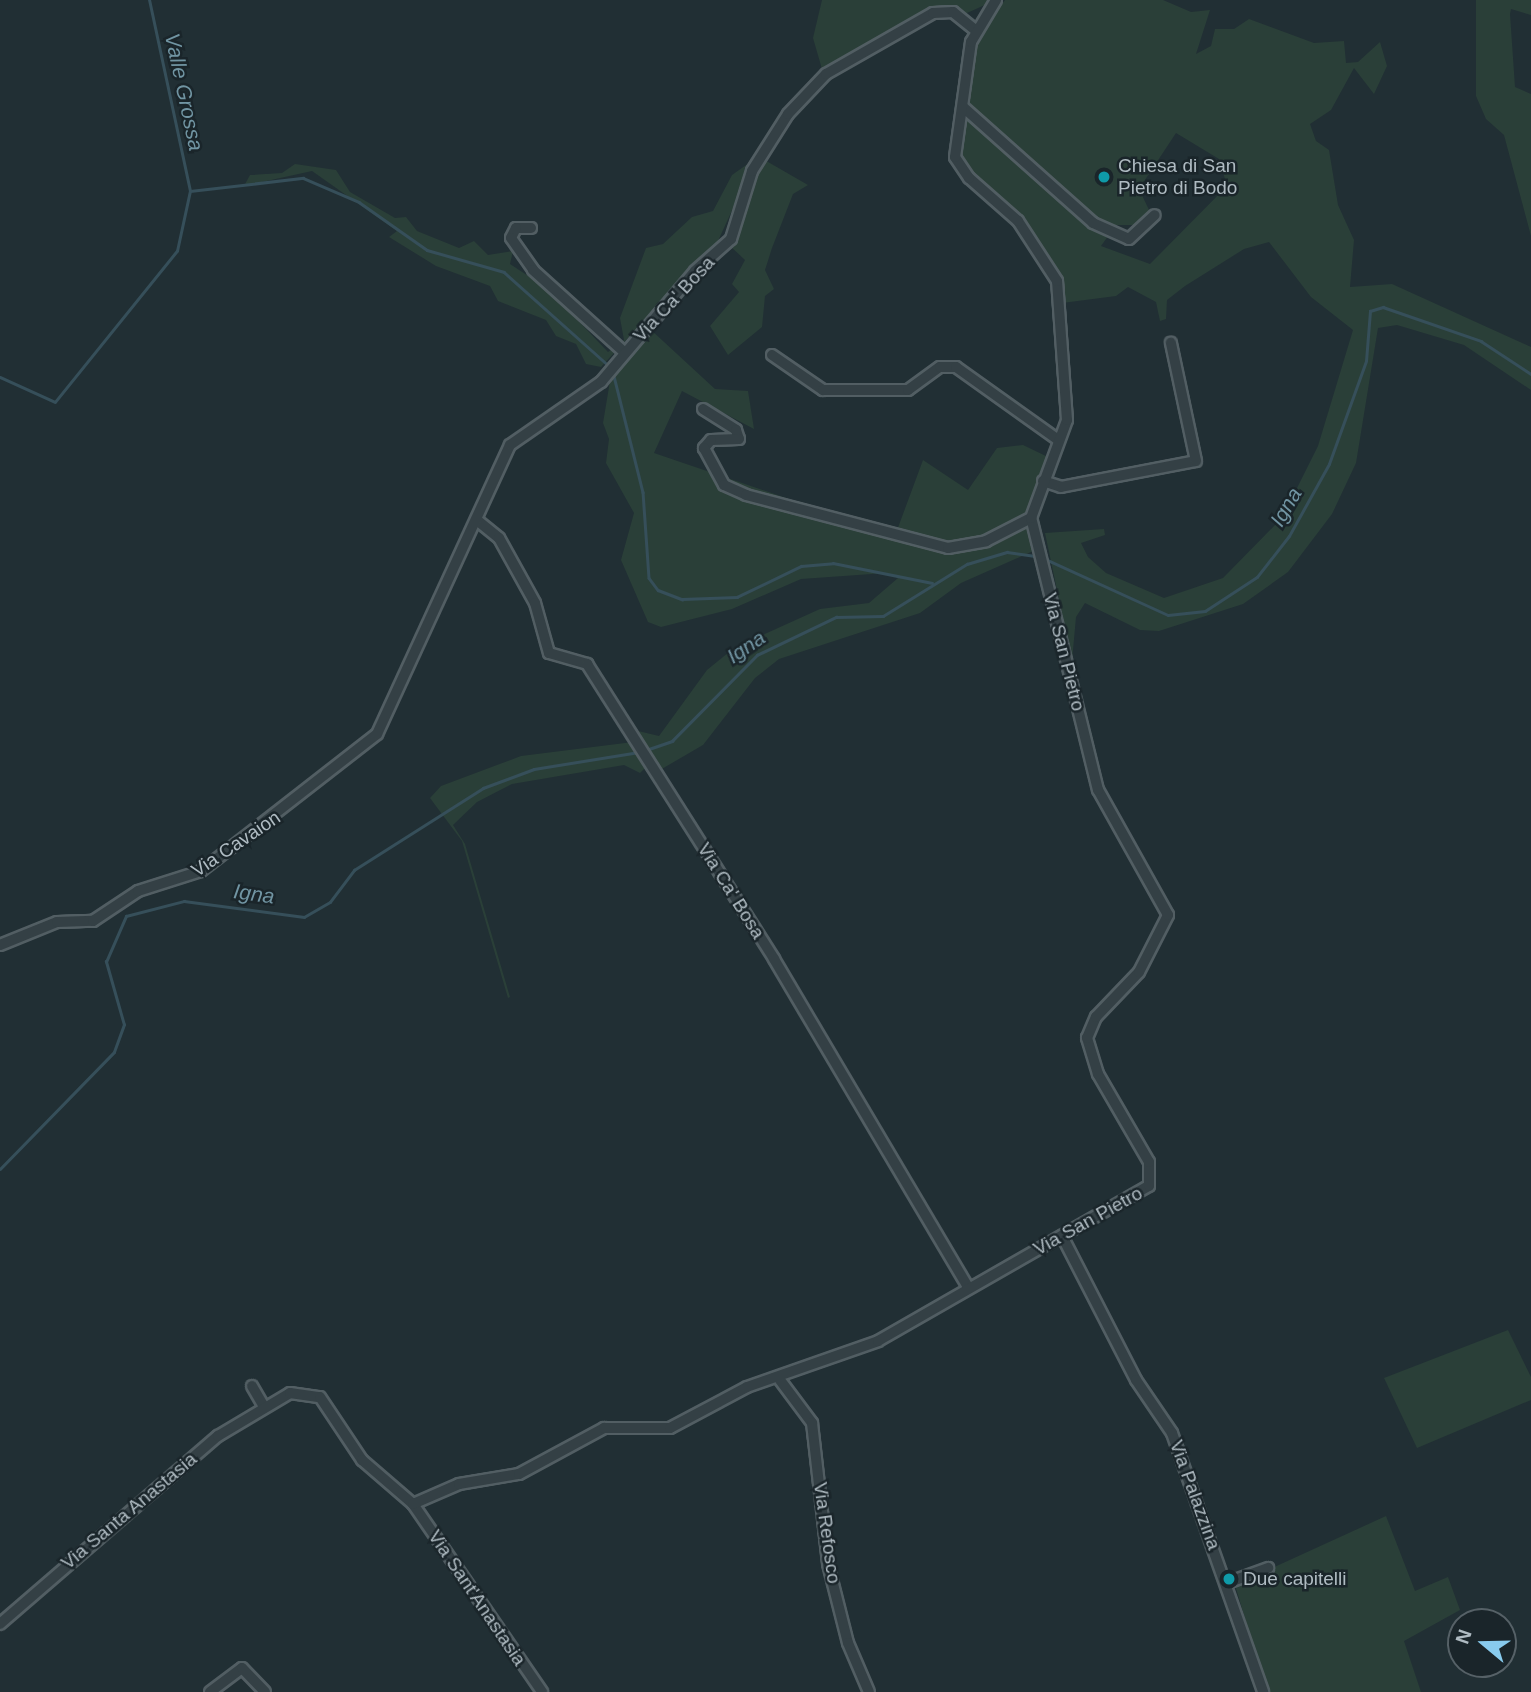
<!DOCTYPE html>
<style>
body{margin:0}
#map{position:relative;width:1531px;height:1692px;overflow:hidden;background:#212f34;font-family:Arial,sans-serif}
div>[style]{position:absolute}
.green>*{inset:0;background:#2a3f38}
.stream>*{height:2.5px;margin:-1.25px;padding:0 1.25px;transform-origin:1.25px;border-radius:1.25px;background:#364f5a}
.roads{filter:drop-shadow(2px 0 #525e63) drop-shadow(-2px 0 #525e63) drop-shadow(0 2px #525e63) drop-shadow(0 -2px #525e63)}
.minor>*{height:10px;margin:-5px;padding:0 5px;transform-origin:5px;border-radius:5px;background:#344045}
.dots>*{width:19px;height:19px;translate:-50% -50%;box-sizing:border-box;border:4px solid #1a252a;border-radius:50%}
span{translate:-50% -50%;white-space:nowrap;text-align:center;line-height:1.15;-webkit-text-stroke:5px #1a252a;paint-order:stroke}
.poi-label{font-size:19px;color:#afbbc2}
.left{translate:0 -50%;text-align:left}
.street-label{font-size:19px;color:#afbbc2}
.water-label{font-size:21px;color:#7195a3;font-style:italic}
.north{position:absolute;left:1447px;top:1608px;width:70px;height:70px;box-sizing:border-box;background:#1a252a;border:2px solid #566167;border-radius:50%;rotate:289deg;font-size:19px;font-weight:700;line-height:28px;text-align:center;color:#afbbc2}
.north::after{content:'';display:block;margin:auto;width:24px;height:32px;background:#88cbee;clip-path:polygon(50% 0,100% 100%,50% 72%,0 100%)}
</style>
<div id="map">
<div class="green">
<div style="clip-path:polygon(822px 0,996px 0,967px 13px,938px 6px,822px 69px,813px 38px)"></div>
<div style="clip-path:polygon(evenodd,1005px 0,1163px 0,1191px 12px,1210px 10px,1196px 54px,1211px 46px,1215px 29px,1234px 29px,1249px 19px,1314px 43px,1344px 41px,1346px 63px,1358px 62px,1380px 42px,1387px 66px,1374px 94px,1354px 68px,1331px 110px,1310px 124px,1316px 141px,1329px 150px,1338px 205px,1354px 240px,1350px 287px,1392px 284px,1531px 347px,1531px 390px,1464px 345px,1397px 325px,1378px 328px,1356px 463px,1332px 514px,1288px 572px,1243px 604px,1159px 631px,1140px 630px,1085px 603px,1076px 617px,1072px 661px,1045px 533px,1104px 529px,1105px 535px,1081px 543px,1088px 557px,1106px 573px,1164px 598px,1223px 578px,1277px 523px,1293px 496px,1318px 446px,1353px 330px,1311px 297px,1269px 242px,1244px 249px,1185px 286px,1167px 300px,1166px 319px,1160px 321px,1156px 302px,1128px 287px,1116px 296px,1062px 303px,1060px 280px,1018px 216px,965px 172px,958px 150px,977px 37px,1005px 0,1176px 133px,1219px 159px,1227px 186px,1150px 264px,1101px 246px,1116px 225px,1136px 225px,1151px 214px,1139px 189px,1176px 133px)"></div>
<div style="clip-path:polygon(1476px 0,1531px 0,1531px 15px,1511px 9px,1510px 14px,1515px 87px,1531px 94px,1531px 236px,1504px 135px,1486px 119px,1476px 96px)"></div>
<div style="clip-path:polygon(756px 158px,718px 241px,601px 367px,586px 364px,576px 344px,556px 336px,546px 320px,498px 301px,490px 286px,436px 266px,389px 237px,397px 231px,312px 171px,244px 186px,250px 175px,282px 173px,295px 164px,336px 170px,350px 192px,395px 218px,406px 217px,417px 231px,459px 248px,474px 241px,488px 255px,513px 251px,510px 264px,548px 289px,608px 352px,624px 340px,620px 318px,646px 248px,663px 244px,692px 217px,713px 211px,732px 175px)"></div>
<div style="clip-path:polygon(761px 158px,808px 185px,793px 194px,772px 248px,765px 270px,774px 289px,765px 296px,762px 327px,728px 355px,710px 326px,739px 292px,732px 284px,745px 260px,729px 245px)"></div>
<div style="clip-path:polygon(650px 329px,715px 389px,748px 391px,754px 429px,682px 391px,654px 453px,801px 503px,812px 513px,896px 533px,923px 460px,968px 490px,997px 448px,1023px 445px,1048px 457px,1033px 512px,1040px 548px,961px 583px,920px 613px,779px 659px,755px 678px,703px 745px,660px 770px,634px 730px,659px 736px,707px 670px,734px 648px,820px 609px,869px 603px,898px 578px,886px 573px,801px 579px,732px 609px,661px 627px,648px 622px,621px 560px,634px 513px,606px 463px,609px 439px,603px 423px,611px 375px)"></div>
<div style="clip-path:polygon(633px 742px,648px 765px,640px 773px,624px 765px,512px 784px,477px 802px,453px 825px,465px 844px,510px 997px,508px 998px,462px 841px,430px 798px,441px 786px,521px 756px)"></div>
<div style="clip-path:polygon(1508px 1330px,1531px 1377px,1531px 1400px,1417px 1448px,1384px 1378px)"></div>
<div style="clip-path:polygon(1386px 1516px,1415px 1591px,1448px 1577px,1460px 1610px,1404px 1641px,1421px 1692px,1267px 1692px,1235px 1585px)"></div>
</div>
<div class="stream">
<div style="left:190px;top:191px;width:114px;rotate:-6.6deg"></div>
<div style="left:303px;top:178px;width:61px;rotate:23.2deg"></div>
<div style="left:359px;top:202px;width:83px;rotate:35.2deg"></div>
<div style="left:427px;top:250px;width:80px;rotate:15.9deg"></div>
<div style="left:504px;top:272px;width:141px;rotate:41.8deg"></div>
<div style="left:613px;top:372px;width:124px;rotate:76deg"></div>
<div style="left:643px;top:492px;width:86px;rotate:86deg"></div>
<div style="left:649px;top:578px;width:15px;rotate:53deg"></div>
<div style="left:658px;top:590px;width:26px;rotate:21deg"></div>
<div style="left:682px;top:599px;width:55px;rotate:-2.1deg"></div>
<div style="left:737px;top:597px;width:71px;rotate:-25.8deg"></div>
<div style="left:801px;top:566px;width:32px;rotate:-5deg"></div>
<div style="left:833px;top:563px;width:101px;rotate:11.4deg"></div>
<div style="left:0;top:377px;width:60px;rotate:24.4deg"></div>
<div style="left:55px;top:402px;width:194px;rotate:-51.1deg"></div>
<div style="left:177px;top:251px;width:61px;rotate:-77.8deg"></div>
<div style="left:190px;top:191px;width:195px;rotate:-102.1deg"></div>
<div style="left:1043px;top:558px;width:137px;rotate:24.5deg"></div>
<div style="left:1168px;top:615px;width:37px;rotate:-6deg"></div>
<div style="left:1205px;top:611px;width:62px;rotate:-33.2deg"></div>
<div style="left:1257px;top:577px;width:52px;rotate:-52deg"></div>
<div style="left:1289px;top:536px;width:82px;rotate:-60.9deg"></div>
<div style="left:1329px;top:464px;width:109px;rotate:-70.2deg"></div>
<div style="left:1366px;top:361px;width:50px;rotate:-85.4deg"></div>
<div style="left:1370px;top:311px;width:14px;rotate:-17deg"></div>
<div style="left:1383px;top:307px;width:104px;rotate:19.1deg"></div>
<div style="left:1481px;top:341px;width:60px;rotate:33.4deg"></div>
<div style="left:646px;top:750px;width:28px;rotate:-19deg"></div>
<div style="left:672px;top:741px;width:121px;rotate:-45.3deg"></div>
<div style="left:757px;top:655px;width:88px;rotate:-25.7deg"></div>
<div style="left:836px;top:617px;width:47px;rotate:-1.2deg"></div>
<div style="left:883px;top:616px;width:99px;rotate:-31.8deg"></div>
<div style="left:967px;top:564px;width:42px;rotate:-16.7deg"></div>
<div style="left:1007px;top:552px;width:30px;rotate:8deg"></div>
<div style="left:0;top:1169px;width:163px;rotate:-45.7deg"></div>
<div style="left:114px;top:1052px;width:29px;rotate:-70deg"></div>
<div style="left:124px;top:1025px;width:66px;rotate:-105.9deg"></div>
<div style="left:106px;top:962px;width:50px;rotate:-66.5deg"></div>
<div style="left:126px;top:916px;width:60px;rotate:-14.5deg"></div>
<div style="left:184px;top:901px;width:121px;rotate:7.6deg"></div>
<div style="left:304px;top:917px;width:30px;rotate:-30deg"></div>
<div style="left:330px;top:902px;width:40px;rotate:-53deg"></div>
<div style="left:354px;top:870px;width:153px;rotate:-32.4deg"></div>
<div style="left:483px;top:788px;width:54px;rotate:-20.4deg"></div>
<div style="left:534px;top:769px;width:106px;rotate:-9.2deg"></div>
</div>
<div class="roads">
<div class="minor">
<div style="left:963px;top:107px;width:174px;rotate:41.7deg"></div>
<div style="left:1093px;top:223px;width:39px;rotate:24deg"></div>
<div style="left:1129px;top:239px;width:35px;rotate:-43deg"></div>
<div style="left:531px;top:228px;width:15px;rotate:180deg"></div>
<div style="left:516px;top:228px;width:11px;rotate:117deg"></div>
<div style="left:511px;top:238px;width:39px;rotate:55deg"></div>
<div style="left:533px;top:270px;width:122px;rotate:42deg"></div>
<div style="left:772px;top:355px;width:62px;rotate:34.5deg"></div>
<div style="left:823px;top:390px;width:85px"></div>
<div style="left:908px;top:390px;width:39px;rotate:-36deg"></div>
<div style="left:940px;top:367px;width:16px"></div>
<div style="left:956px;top:367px;width:124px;rotate:35.5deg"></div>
<div style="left:703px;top:409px;width:39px;rotate:32deg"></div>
<div style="left:736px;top:430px;width:9px;rotate:72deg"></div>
<div style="left:739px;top:439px;width:28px;rotate:178deg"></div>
<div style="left:711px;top:440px;width:11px;rotate:131deg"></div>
<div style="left:704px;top:448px;width:42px;rotate:61.6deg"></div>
<div style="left:724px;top:485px;width:24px;rotate:24deg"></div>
<div style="left:746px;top:495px;width:209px;rotate:14.7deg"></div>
<div style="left:948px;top:548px;width:39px;rotate:-10deg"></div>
<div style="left:986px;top:541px;width:51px;rotate:-27.1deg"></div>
<div style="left:1043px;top:481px;width:19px;rotate:18deg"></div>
<div style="left:1061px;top:487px;width:137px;rotate:-10.9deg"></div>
<div style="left:1196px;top:461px;width:121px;rotate:-102deg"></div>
<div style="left:478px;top:521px;width:27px;rotate:39deg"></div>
<div style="left:499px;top:538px;width:74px;rotate:61deg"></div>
<div style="left:535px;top:603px;width:52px;rotate:74.4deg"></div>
<div style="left:549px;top:653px;width:40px;rotate:16deg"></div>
<div style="left:587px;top:664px;width:349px;rotate:57.6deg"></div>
<div style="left:774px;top:959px;width:381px;rotate:59.4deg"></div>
<div style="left:0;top:945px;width:61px;rotate:-22deg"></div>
<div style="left:57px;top:922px;width:36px;rotate:-2deg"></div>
<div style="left:93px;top:921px;width:54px;rotate:-33.7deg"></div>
<div style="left:138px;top:891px;width:66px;rotate:-17.6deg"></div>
<div style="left:201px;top:871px;width:223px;rotate:-37.9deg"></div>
<div style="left:377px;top:734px;width:318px;rotate:-65.3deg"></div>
<div style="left:510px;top:445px;width:111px;rotate:-34.7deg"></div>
<div style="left:601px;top:382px;width:145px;rotate:-49.7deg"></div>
<div style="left:695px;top:271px;width:48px;rotate:-41.6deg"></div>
<div style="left:731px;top:239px;width:71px;rotate:-72.8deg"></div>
<div style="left:752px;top:171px;width:67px;rotate:-57.7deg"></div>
<div style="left:788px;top:114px;width:55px;rotate:-46.5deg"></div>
<div style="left:826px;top:74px;width:123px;rotate:-29.7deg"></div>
<div style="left:933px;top:13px;width:20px;rotate:-3deg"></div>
<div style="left:953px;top:12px;width:28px;rotate:39deg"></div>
<div style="left:1062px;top:1236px;width:162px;rotate:62.8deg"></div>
<div style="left:1136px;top:1380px;width:64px;rotate:55.8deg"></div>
<div style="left:1172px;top:1433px;width:275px;rotate:70.6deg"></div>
<div style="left:780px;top:1380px;width:54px;rotate:53.3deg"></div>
<div style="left:812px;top:1423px;width:142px;rotate:83.5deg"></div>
<div style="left:828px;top:1564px;width:81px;rotate:75.8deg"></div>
<div style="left:848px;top:1643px;width:53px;rotate:66.8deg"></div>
<div style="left:252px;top:1386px;width:24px;rotate:60deg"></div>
<div style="left:413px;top:1504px;width:228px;rotate:55.5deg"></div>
<div style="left:1227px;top:1583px;width:44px;rotate:-20.1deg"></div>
<div style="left:0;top:1624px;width:288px;rotate:-40.8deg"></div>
<div style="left:218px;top:1436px;width:84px;rotate:-30.8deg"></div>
<div style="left:290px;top:1393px;width:30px;rotate:8deg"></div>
<div style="left:320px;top:1397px;width:76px;rotate:56.3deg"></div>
<div style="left:362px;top:1460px;width:67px;rotate:40.8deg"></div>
<div style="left:413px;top:1504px;width:50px;rotate:-23.5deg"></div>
<div style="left:459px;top:1484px;width:61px;rotate:-9.5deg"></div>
<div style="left:519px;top:1474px;width:97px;rotate:-28.4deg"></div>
<div style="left:604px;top:1428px;width:66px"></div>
<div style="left:670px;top:1428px;width:87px;rotate:-28deg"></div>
<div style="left:747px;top:1387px;width:139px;rotate:-19.3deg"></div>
<div style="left:878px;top:1341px;width:312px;rotate:-29.8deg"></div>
<div style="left:1149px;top:1186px;width:24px;rotate:-90deg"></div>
<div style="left:1149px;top:1162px;width:102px;rotate:-120.1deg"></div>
<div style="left:1098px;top:1074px;width:38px;rotate:-107deg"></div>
<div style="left:1087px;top:1038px;width:23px;rotate:-67deg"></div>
<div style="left:1096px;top:1017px;width:62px;rotate:-46.3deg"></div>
<div style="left:1139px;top:972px;width:64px;rotate:-63deg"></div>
<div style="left:1168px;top:915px;width:143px;rotate:-119.2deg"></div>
<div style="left:1098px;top:790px;width:280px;rotate:-103.8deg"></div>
<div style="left:1031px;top:518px;width:104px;rotate:-69.8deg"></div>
<div style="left:1067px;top:420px;width:139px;rotate:-94.1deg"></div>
<div style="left:1057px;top:281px;width:72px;rotate:-123deg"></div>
<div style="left:1018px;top:221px;width:65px;rotate:-138.7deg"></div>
<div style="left:969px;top:178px;width:25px;rotate:-124deg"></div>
<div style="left:955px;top:157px;width:116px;rotate:-82.1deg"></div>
<div style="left:971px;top:42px;width:49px;rotate:-59.2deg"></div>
<div style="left:210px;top:1692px;width:40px;rotate:-37deg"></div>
<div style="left:242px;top:1668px;width:33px;rotate:46deg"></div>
</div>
</div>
<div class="dots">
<div style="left:1104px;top:177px;background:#0f9aa8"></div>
<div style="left:1229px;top:1579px;background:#0f9aa8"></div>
</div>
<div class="poi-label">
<span class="left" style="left:1118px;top:177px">Chiesa di San<br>Pietro di Bodo</span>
<span class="left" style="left:1243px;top:1579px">Due capitelli</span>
</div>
<div class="street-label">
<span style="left:674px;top:299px;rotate:-47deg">Via Ca' Bosa</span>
<span style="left:1064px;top:652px;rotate:76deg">Via San Pietro</span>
<span style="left:236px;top:844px;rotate:-34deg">Via Cavaion</span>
<span style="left:731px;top:891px;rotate:58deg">Via Ca' Bosa</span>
<span style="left:1088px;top:1221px;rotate:-29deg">Via San Pietro</span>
<span style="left:1195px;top:1495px;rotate:70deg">Via Palazzina</span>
<span style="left:129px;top:1511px;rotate:-40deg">Via Santa Anastasia</span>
<span style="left:827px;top:1533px;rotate:82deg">Via Refosco</span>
<span style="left:477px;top:1598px;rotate:56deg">Via Sant'Anastasia</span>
</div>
<div class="water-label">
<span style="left:184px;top:92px;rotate:78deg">Valle Grossa</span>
<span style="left:1286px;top:507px;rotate:-60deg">Igna</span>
<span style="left:746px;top:647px;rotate:-34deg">Igna</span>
<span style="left:254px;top:894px;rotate:8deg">Igna</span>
</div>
<div class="north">N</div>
</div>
